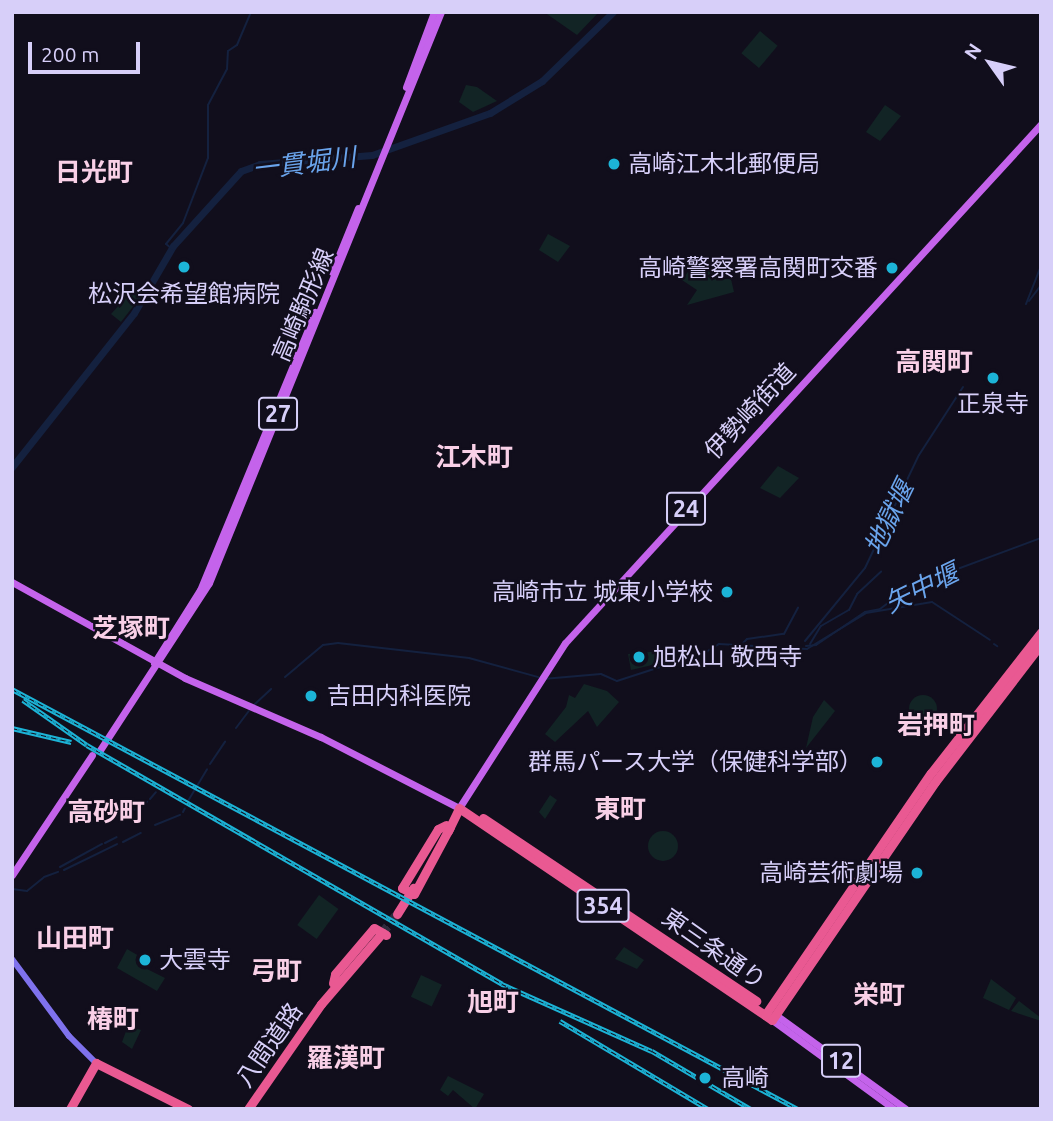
<!DOCTYPE html>
<meta charset="utf-8">
<style>
body{margin:0}
#map{position:relative;width:1053px;height:1121px;overflow:hidden;background:#110e1c;font-family:Ubuntu,"Noto Sans JP",sans-serif}
div>[style]{position:absolute}
.green>*{inset:0;background:#122425;transform-origin:0 0}
.round{border-radius:50%}
.stream>*{height:2px;margin:-1px;padding:0 1px;transform-origin:1px;border-radius:1px;background:#14213f}
.river>*{height:7px;margin:-3.5px;padding:0 3.5px;transform-origin:3.5px;border-radius:3.5px;background:#14213f}
.primary-tunnel>*{height:7px;margin-top:-3.5px;transform-origin:0;background:repeating-linear-gradient(90deg,#2f2b3d 0 7px,transparent 0 10.5px)}
.highway-tunnel>*{height:9px;margin-top:-4.5px;transform-origin:0;background:repeating-linear-gradient(90deg,#2f2b3d 0 9px,transparent 0 13.5px)}
.secondary>*{height:6px;margin:-3px;padding:0 3px;transform-origin:3px;border-radius:3px;background:#7f72ed}
.primary>*{height:7px;margin:-3.5px;padding:0 3.5px;transform-origin:3.5px;border-radius:3.5px;background:#c463eb}
.highway>*{height:9px;margin:-4.5px;padding:0 4.5px;transform-origin:4.5px;border-radius:4.5px;background:#e95992}
.rail>*{height:4.5px;margin-top:-2.25px;transform-origin:0;background:repeating-linear-gradient(90deg,#110e1c 0 5px,#1cb4d7 0 10px);box-sizing:border-box;border-block:2px solid #1cb4d7}
.dots>*{width:19px;height:19px;translate:-50% -50%;box-sizing:border-box;border:4px solid #110e1c;border-radius:50%}
span{translate:-50% -50%;white-space:nowrap;text-align:center;line-height:1.15;-webkit-text-stroke:5px #110e1c;paint-order:stroke}
.shield-label span{padding:2px 5px;background:#110e1c;border:2px solid;border-radius:5px;-webkit-text-stroke-width:0}
.shield-label{font-size:23px;color:#d7cff9;font-weight:700}
.poi-label{font-size:24px;color:#d7cff9}
.left{translate:0 -50%;text-align:left}
.right{translate:-100% -50%;text-align:right}
.street-label{font-size:24px;color:#d7cff9}
.water-label{font-size:26px;color:#6aa4ec;font-style:italic}
.neighbourhood-label{font-size:26px;color:#f9d0e7;font-weight:700}
.frame{position:absolute;inset:0;border:14px solid #d7cff9;pointer-events:none}
.north{position:absolute;left:955px;top:28px;width:70px;height:70px;-webkit-text-stroke:5px #110e1c;paint-order:stroke;rotate:304deg;font-size:19px;font-weight:700;line-height:28px;text-align:center;color:#d7cff9}
.north::after{content:'';display:block;margin:auto;width:24px;height:32px;background:#d7cff9;clip-path:polygon(50% 0,100% 100%,50% 72%,0 100%)}
.scale{position:absolute;left:28px;top:42px;width:112px;height:32px;box-sizing:border-box;border:4px solid #d7cff9;border-top:0;padding-left:9px;font-size:21px;line-height:24px;white-space:nowrap;color:#d7cff9;-webkit-text-stroke:5px #110e1c;paint-order:stroke}
</style>
<div id="map">
<div class="green">
<div style="clip-path:polygon(544px 12px,599px 12px,577px 35px)"></div>
<div style="left:760px;top:31px;width:23px;height:29px;rotate:40deg"></div>
<div style="clip-path:polygon(466px 85px,477px 87px,497px 101px,473px 112px,459px 102px)"></div>
<div style="clip-path:polygon(885px 105px,901px 116px,880px 141px,866px 132px)"></div>
<div style="clip-path:polygon(548px 234px,570px 246px,558px 262px,539px 250px)"></div>
<div style="clip-path:polygon(696px 261px,723px 279px,731px 279px,734px 292px,687px 305px,697px 290px,682px 280px)"></div>
<div style="clip-path:polygon(134px 289px,142px 295px,121px 322px,111px 314px)"></div>
<div style="clip-path:polygon(778px 466px,799px 478px,780px 498px,760px 488px)"></div>
<div style="clip-path:polygon(661px 651px,665px 662px,631px 670px,628px 654px)"></div>
<div style="clip-path:polygon(584px 684px,607px 691px,619px 702px,597px 727px,588px 711px,555px 742px,545px 734px,566px 707px,569px 695px,575px 698px)"></div>
<div class="round" style="left:909px;top:695px;width:28px;height:28px"></div>
<div style="clip-path:polygon(824px 700px,835px 711px,806px 748px,813px 717px)"></div>
<div style="clip-path:polygon(550px 795px,557px 800px,545px 819px,539px 812px)"></div>
<div class="round" style="left:648px;top:831px;width:30px;height:30px"></div>
<div style="left:319px;top:895px;width:24px;height:37px;rotate:36deg"></div>
<div style="clip-path:polygon(624px 947px,644px 960px,637px 969px,615px 959px)"></div>
<div style="clip-path:polygon(127px 949px,139px 956px,137px 964px,165px 978px,157px 991px,117px 968px)"></div>
<div style="left:421px;top:975px;width:23px;height:24px;rotate:25deg"></div>
<div style="clip-path:polygon(991px 979px,1016px 998px,1009px 1010px,983px 998px)"></div>
<div style="clip-path:polygon(1019px 1001px,1041px 1018px,1041px 1021px,1011px 1011px)"></div>
<div style="clip-path:polygon(128px 1026px,141px 1030px,132px 1049px,122px 1042px)"></div>
<div style="clip-path:polygon(448px 1076px,484px 1094px,475px 1109px,453px 1090px,448px 1096px,440px 1090px)"></div>
</div>
<div class="stream">
<div style="left:172px;top:249px;width:8px;rotate:-140deg"></div>
<div style="left:166px;top:244px;width:27px;rotate:-51deg"></div>
<div style="left:183px;top:223px;width:70px;rotate:-69deg"></div>
<div style="left:208px;top:158px;width:53px;rotate:-90deg"></div>
<div style="left:208px;top:105px;width:41px;rotate:-62.2deg"></div>
<div style="left:227px;top:69px;width:18px;rotate:-87deg"></div>
<div style="left:228px;top:51px;width:11px;rotate:-34deg"></div>
<div style="left:237px;top:45px;width:36px;rotate:-67deg"></div>
<div style="left:1029px;top:301px;width:20px;rotate:-53deg"></div>
<div style="left:1026px;top:304px;width:41px;rotate:-68.5deg"></div>
<div style="left:805px;top:641px;width:94px;rotate:-50.6deg"></div>
<div style="left:865px;top:568px;width:125px;rotate:-64.5deg"></div>
<div style="left:919px;top:455px;width:81px;rotate:-57.1deg"></div>
<div style="left:742px;top:644px;width:7px;rotate:-45deg"></div>
<div style="left:747px;top:639px;width:37px;rotate:-8deg"></div>
<div style="left:784px;top:634px;width:30px;rotate:-62deg"></div>
<div style="left:810px;top:644px;width:21px;rotate:-59deg"></div>
<div style="left:821px;top:626px;width:32px;rotate:-30deg"></div>
<div style="left:849px;top:610px;width:18px;rotate:-63deg"></div>
<div style="left:857px;top:594px;width:33px;rotate:-43deg"></div>
<div style="left:994px;top:644px;width:4px;rotate:34deg"></div>
<div style="left:806px;top:646px;width:10px;rotate:-6deg"></div>
<div style="left:816px;top:645px;width:59px;rotate:-34deg"></div>
<div style="left:865px;top:612px;width:15px;rotate:-11deg"></div>
<div style="left:880px;top:609px;width:36px;rotate:-37deg"></div>
<div style="left:909px;top:587px;width:141px;rotate:-20.4deg"></div>
<div style="left:298px;top:666px;width:33px;rotate:-40deg"></div>
<div style="left:323px;top:645px;width:15px;rotate:-8deg"></div>
<div style="left:338px;top:643px;width:132px;rotate:6.5deg"></div>
<div style="left:469px;top:658px;width:72px;rotate:15.4deg"></div>
<div style="left:285px;top:677px;width:16px;rotate:-40deg"></div>
<div style="left:543px;top:679px;width:58px;rotate:-4.9deg"></div>
<div style="left:601px;top:674px;width:17px;rotate:24deg"></div>
<div style="left:617px;top:681px;width:94px;rotate:-18deg"></div>
<div style="left:706px;top:652px;width:15px;rotate:-32deg"></div>
<div style="left:719px;top:644px;width:88px;rotate:3.3deg"></div>
<div style="left:807px;top:649px;width:69px;rotate:-31.4deg"></div>
<div style="left:866px;top:613px;width:67px;rotate:-9.5deg"></div>
<div style="left:932px;top:602px;width:69px;rotate:33.2deg"></div>
<div style="left:255px;top:704px;width:22px;rotate:-43deg"></div>
<div style="left:236px;top:728px;width:21px;rotate:-53deg"></div>
<div style="left:210px;top:764px;width:27px;rotate:-56deg"></div>
<div style="left:150px;top:799px;width:9px;rotate:-49deg"></div>
<div style="left:188px;top:801px;width:37px;rotate:-59deg"></div>
<div style="left:183px;top:812px;width:4px;rotate:-63deg"></div>
<div style="left:126px;top:815px;width:25px;rotate:-32deg"></div>
<div style="left:118px;top:817px;width:2px;rotate:-27deg"></div>
<div style="left:155px;top:825px;width:27px;rotate:-22deg"></div>
<div style="left:123px;top:842px;width:20px;rotate:-27deg"></div>
<div style="left:105px;top:843px;width:13px;rotate:-27deg"></div>
<div style="left:60px;top:867px;width:48px;rotate:-28.7deg"></div>
<div style="left:64px;top:870px;width:59px;rotate:-26.1deg"></div>
<div style="left:44px;top:877px;width:15px;rotate:-20deg"></div>
<div style="left:12px;top:889px;width:15px;rotate:8deg"></div>
<div style="left:27px;top:891px;width:21px;rotate:-39deg"></div>
</div>
<div class="river">
<div style="left:12px;top:467px;width:196px;rotate:-51.6deg"></div>
<div style="left:134px;top:313px;width:78px;rotate:-59.8deg"></div>
<div style="left:173px;top:246px;width:101px;rotate:-47.8deg"></div>
<div style="left:241px;top:171px;width:20px;rotate:-20deg"></div>
<div style="left:260px;top:164px;width:112px;rotate:-4.6deg"></div>
<div style="left:372px;top:155px;width:125px;rotate:-19.6deg"></div>
<div style="left:490px;top:113px;width:61px;rotate:-31.6deg"></div>
<div style="left:542px;top:81px;width:99px;rotate:-44.2deg"></div>
</div>
<div class="primary-tunnel">
<div style="left:92px;top:755px;width:9px;rotate:-54deg"></div>
</div>
<div class="highway-tunnel">
<div style="left:382px;top:933px;width:24px;rotate:-52deg"></div>
</div>
<div class="secondary">
<div style="left:12px;top:959px;width:96px;rotate:53.5deg"></div>
<div style="left:69px;top:1036px;width:38px;rotate:45deg"></div>
</div>
<div class="primary">
<div style="left:406px;top:87px;width:80px;rotate:-69.5deg"></div>
<div style="left:332px;top:272px;width:69px;rotate:-67.9deg"></div>
<div style="left:12px;top:582px;width:198px;rotate:29deg"></div>
<div style="left:185px;top:678px;width:148px;rotate:23.5deg"></div>
<div style="left:321px;top:737px;width:155px;rotate:27.2deg"></div>
<div style="left:459px;top:808px;width:196px;rotate:-57.3deg"></div>
<div style="left:565px;top:643px;width:704px;rotate:-47.47deg"></div>
<div style="left:154px;top:663px;width:86px;rotate:-57.8deg"></div>
<div style="left:200px;top:590px;width:301px;rotate:-67.5deg"></div>
<div style="left:100px;top:750px;width:199px;rotate:-56.9deg"></div>
<div style="left:209px;top:583px;width:616px;rotate:-67.89deg"></div>
<div style="left:12px;top:875px;width:144px;rotate:-56.3deg"></div>
<div style="left:776px;top:1015px;width:160px;rotate:35.9deg"></div>
<div style="left:772px;top:1020px;width:151px;rotate:36.1deg"></div>
</div>
<div class="highway">
<div style="left:459px;top:808px;width:378px;rotate:34.1deg"></div>
<div style="left:772px;top:1020px;width:288px;rotate:-55.6deg"></div>
<div style="left:935px;top:782px;width:174px;rotate:-52.5deg"></div>
<div style="left:483px;top:818px;width:329px;rotate:33.8deg"></div>
<div style="left:446px;top:825px;width:9px;rotate:153deg"></div>
<div style="left:438px;top:829px;width:69px;rotate:121.4deg"></div>
<div style="left:402px;top:888px;width:13px;rotate:27deg"></div>
<div style="left:414px;top:894px;width:76px;rotate:-61.8deg"></div>
<div style="left:448px;top:831px;width:25px;rotate:-64deg"></div>
<div style="left:397px;top:914px;width:31px;rotate:-58deg"></div>
<div style="left:333px;top:983px;width:9px;rotate:-77deg"></div>
<div style="left:335px;top:974px;width:60px;rotate:-49.7deg"></div>
<div style="left:374px;top:928px;width:14px;rotate:30deg"></div>
<div style="left:765px;top:1015px;width:293px;rotate:-55.6deg"></div>
<div style="left:931px;top:773px;width:179px;rotate:-52deg"></div>
<div style="left:70px;top:1109px;width:53px;rotate:-60.5deg"></div>
<div style="left:96px;top:1063px;width:103px;rotate:26.6deg"></div>
<div style="left:248px;top:1109px;width:128px;rotate:-55.2deg"></div>
<div style="left:321px;top:1004px;width:94px;rotate:-49.3deg"></div>
</div>
<div class="rail">
<div style="left:12px;top:689px;width:891px;rotate:28.12deg"></div>
<div style="left:23px;top:700px;width:78px;rotate:35.1deg"></div>
<div style="left:87px;top:745px;width:479px;rotate:29.9deg"></div>
<div style="left:502px;top:984px;width:164px;rotate:24.1deg"></div>
<div style="left:652px;top:1051px;width:115px;rotate:30.4deg"></div>
<div style="left:12px;top:728px;width:61px;rotate:13.3deg"></div>
<div style="left:560px;top:1021px;width:172px;rotate:30.7deg"></div>
</div>
<div class="dots">
<div style="left:614px;top:164px;background:#1cb4d7"></div>
<div style="left:184px;top:267px;background:#1cb4d7"></div>
<div style="left:892px;top:268px;background:#1cb4d7"></div>
<div style="left:993px;top:378px;background:#1cb4d7"></div>
<div style="left:727px;top:592px;background:#1cb4d7"></div>
<div style="left:639px;top:657px;background:#1cb4d7"></div>
<div style="left:311px;top:696px;background:#1cb4d7"></div>
<div style="left:877px;top:762px;background:#1cb4d7"></div>
<div style="left:917px;top:873px;background:#1cb4d7"></div>
<div style="left:145px;top:960px;background:#1cb4d7"></div>
<div style="left:705px;top:1078px;background:#1cb4d7"></div>
</div>
<div class="shield-label">
<span style="left:278px;top:414px">27</span>
<span style="left:686px;top:509px">24</span>
<span style="left:603px;top:906px">354</span>
<span style="left:841px;top:1061px">12</span>
</div>
<div class="poi-label">
<span class="left" style="left:628px;top:164px">高崎江木北郵便局</span>
<span class="right" style="left:878px;top:268px">高崎警察署高関町交番</span>
<span style="left:184px;top:294px">松沢会希望館病院</span>
<span style="left:993px;top:404px">正泉寺</span>
<span class="right" style="left:713px;top:592px">高崎市立 城東小学校</span>
<span class="left" style="left:653px;top:657px">旭松山 敬西寺</span>
<span class="left" style="left:327px;top:696px">吉田内科医院</span>
<span class="right" style="left:863px;top:762px">群馬パース大学（保健科学部）</span>
<span class="right" style="left:903px;top:873px">高崎芸術劇場</span>
<span class="left" style="left:159px;top:960px">大雲寺</span>
<span class="left" style="left:721px;top:1078px">高崎</span>
</div>
<div class="street-label">
<span style="left:303px;top:305px;rotate:-67deg">高崎駒形線</span>
<span style="left:750px;top:411px;rotate:-47deg">伊勢崎街道</span>
<span style="left:714px;top:949px;rotate:35deg">東三条通り</span>
<span style="left:269px;top:1045px;rotate:-55deg">八間道路</span>
</div>
<div class="water-label">
<span style="left:304px;top:163px;rotate:-7deg">一貫堀川</span>
<span style="left:889px;top:518px;rotate:-64deg">地獄堰</span>
<span style="left:921px;top:588px;rotate:-26deg">矢中堰</span>
</div>
<div class="neighbourhood-label">
<span style="left:94px;top:172px">日光町</span>
<span style="left:934px;top:362px">高関町</span>
<span style="left:474px;top:457px">江木町</span>
<span style="left:131px;top:628px">芝塚町</span>
<span style="left:936px;top:725px">岩押町</span>
<span style="left:620px;top:809px">東町</span>
<span style="left:106px;top:812px">高砂町</span>
<span style="left:75px;top:938px">山田町</span>
<span style="left:276px;top:971px">弓町</span>
<span style="left:879px;top:995px">栄町</span>
<span style="left:493px;top:1002px">旭町</span>
<span style="left:113px;top:1019px">椿町</span>
<span style="left:346px;top:1058px">羅漢町</span>
</div>
<div class="frame"></div>
<div class="north">N</div>
<div class="scale">200 m</div>
</div>
